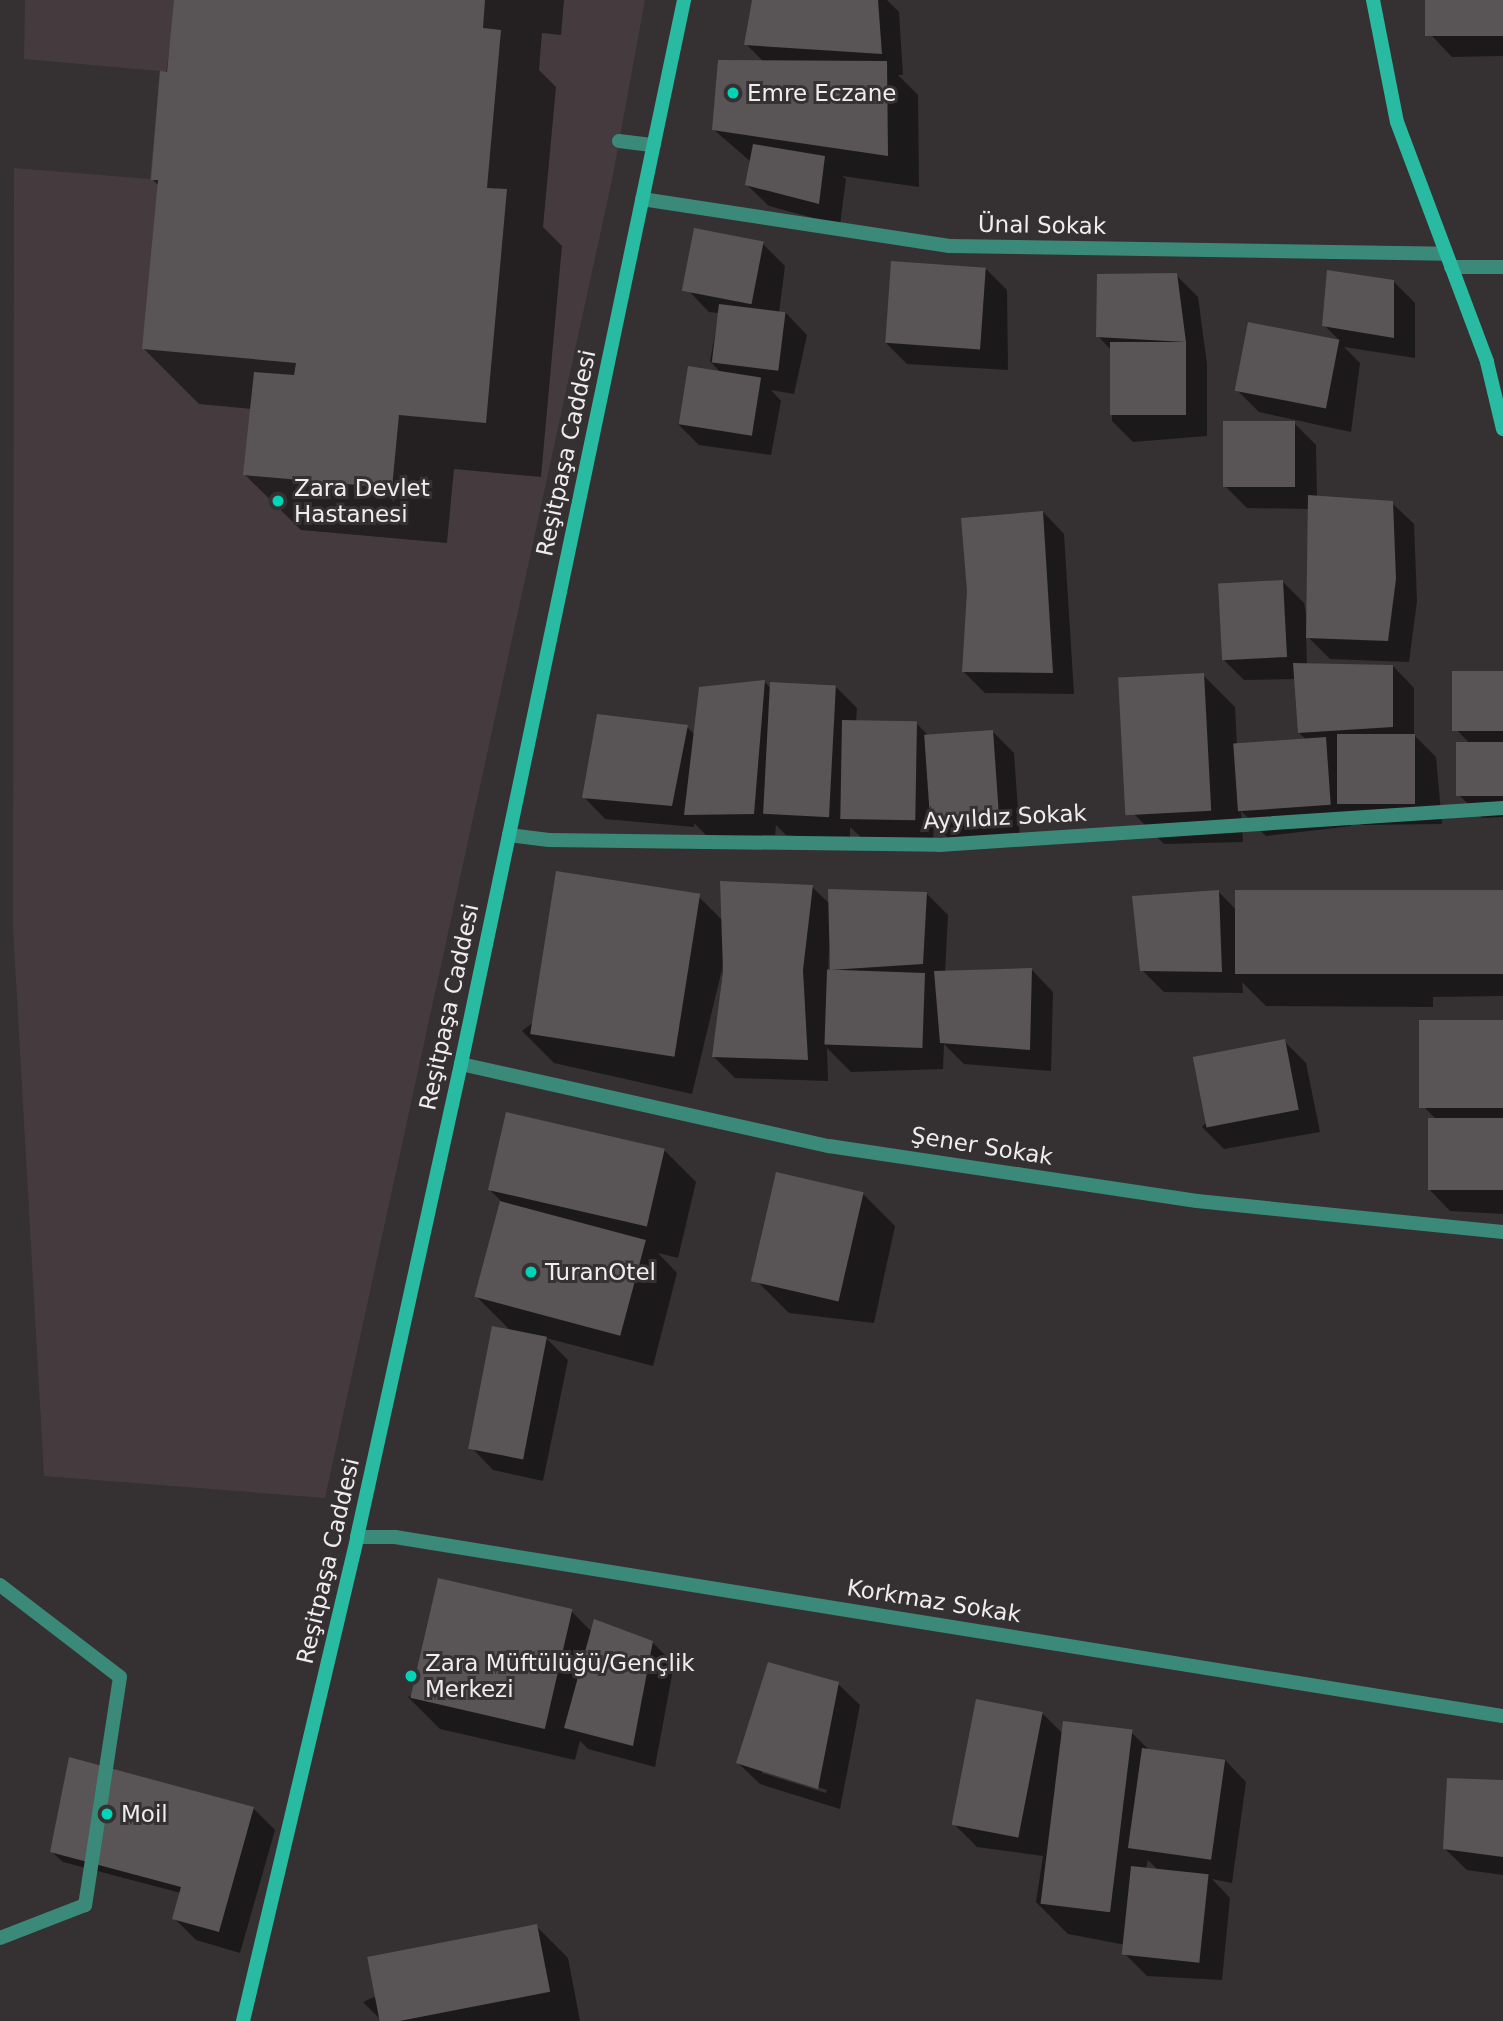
<!DOCTYPE html>
<meta charset="utf-8">
<style>
body{margin:0}
#map{position:relative;width:1503px;height:2021px;overflow:hidden;background:#353032;font-family:"DejaVu Sans",sans-serif}
div>[style]{position:absolute}
.built>*{inset:0;background:#453b3f}
.shadow>*{inset:0;background:#0007}
.building>*{inset:0;background:#595456;transform-origin:0 0}
.lane>*{height:14px;margin:-7px;padding:0 7px;transform-origin:7px;border-radius:7px;background:#3b8a79}
.street>*{height:14px;margin:-7px;padding:0 7px;transform-origin:7px;border-radius:7px;background:#3b8a79}
.secondary>*{height:14px;margin:-7px;padding:0 7px;transform-origin:7px;border-radius:7px;background:#28bba1}
.dots>*{width:19px;height:19px;translate:-50% -50%;box-sizing:border-box;border:4px solid #353032;border-radius:50%}
span{translate:-50% -50%;white-space:nowrap;text-align:center;line-height:1.15;-webkit-text-stroke:6px #353032;paint-order:stroke}
.poi-label{font-size:23px;color:#efeced}
.left{translate:0 -50%;text-align:left}
.street-label{font-size:23px;color:#efeced}
</style>
<div id="map">
<div class="built">
<div style="clip-path:polygon(25px 0,645px 0,612px 180px,325px 1498px,44px 1476px,13px 927px,14px 168px,150px 179px,160px 71px,24px 59px)"></div>
</div>
<div class="shadow">
<div style="clip-path:polygon(176px 0,564px 0,561px 35px,542px 33px,539px 70px,556px 87px,543px 227px,562px 246px,541px 477px,454px 469px,447px 543px,301px 530px,245px 475px,252px 409px,199px 404px,144px 349px,159px 186px,152px 179px)"></div>
<div style="clip-path:polygon(754px 0,887px 0,899px 12px,903px 75px,898px 75px,918px 95px,919px 187px,842px 176px,846px 179px,840px 225px,769px 206px,747px 185px,751px 162px,713px 129px,764px 62px,746px 44px)"></div>
<div style="clip-path:polygon(1427px 0,1503px 0,1503px 56px,1452px 57px,1431px 35px)"></div>
<div style="clip-path:polygon(763px 244px,785px 266px,779px 313px,786px 313px,807px 335px,794px 394px,771px 390px,781px 401px,771px 455px,699px 445px,678px 424px,721px 373px,710px 361px,719px 313px,709px 312px,688px 290px)"></div>
<div style="clip-path:polygon(986px 269px,1007px 290px,1008px 370px,907px 364px,886px 343px)"></div>
<div style="clip-path:polygon(1176px 275px,1198px 297px,1207px 364px,1207px 436px,1133px 442px,1112px 421px,1111px 350px,1098px 336px)"></div>
<div style="clip-path:polygon(1393px 281px,1415px 303px,1415px 358px,1344px 347px,1360px 363px,1351px 432px,1259px 412px,1237px 390px,1249px 324px,1340px 341px,1324px 325px)"></div>
<div style="clip-path:polygon(1294px 423px,1316px 445px,1317px 497px,1392px 503px,1414px 524px,1417px 601px,1409px 662px,1330px 659px,1306px 635px,1307px 665px,1393px 666px,1414px 688px,1414px 735px,1436px 757px,1442px 824px,1361px 825px,1351px 815px,1351px 826px,1266px 836px,1241px 811px,1243px 842px,1164px 844px,1132px 812px,1203px 675px,1235px 707px,1237px 747px,1308px 741px,1299px 733px,1296px 679px,1244px 680px,1222px 658px,1283px 582px,1304px 603px,1308px 624px,1310px 509px,1247px 508px,1225px 486px)"></div>
<div style="clip-path:polygon(1043px 512px,1064px 534px,1074px 694px,985px 693px,964px 672px)"></div>
<div style="clip-path:polygon(1503px 673px,1503px 817px,1482px 818px,1460px 796px,1471px 745px,1455px 728px)"></div>
<div style="clip-path:polygon(764px 681px,771px 689px,835px 686px,857px 708px,856px 722px,916px 723px,928px 735px,992px 731px,1014px 753px,1020px 839px,949px 839px,934px 824px,933px 839px,864px 840px,850px 827px,850px 841px,786px 835px,776px 825px,775px 835px,707px 836px,694px 823px,694px 827px,605px 819px,584px 797px,687px 727px,695px 735px)"></div>
<div style="clip-path:polygon(evenodd,812px 887px,831px 905px,926px 893px,948px 915px,945px 973px,1032px 970px,1053px 992px,1051px 1071px,964px 1064px,944px 1044px,943px 1069px,851px 1072px,827px 1048px,828px 1081px,735px 1078px,713px 1056px,724px 961px,692px 1094px,554px 1063px,522px 1031px,699px 897px,723px 921px,812px 887px,829px 950px,832px 969px,840px 977px,826px 1021px,829px 950px)"></div>
<div style="clip-path:polygon(1218px 891px,1236px 910px,1503px 895px,1503px 996px,1433px 997px,1433px 1007px,1266px 1006px,1242px 982px,1243px 993px,1164px 992px,1142px 970px)"></div>
<div style="clip-path:polygon(1503px 1022px,1503px 1214px,1450px 1211px,1429px 1189px,1437px 1120px,1422px 1105px)"></div>
<div style="clip-path:polygon(1284px 1041px,1306px 1063px,1320px 1132px,1224px 1149px,1202px 1127px)"></div>
<div style="clip-path:polygon(664px 1150px,696px 1182px,678px 1258px,658px 1253px,677px 1273px,653px 1366px,546px 1338px,568px 1360px,543px 1481px,493px 1470px,472px 1448px,512px 1332px,476px 1296px,501px 1201px,490px 1190px)"></div>
<div style="clip-path:polygon(863px 1194px,895px 1226px,874px 1323px,789px 1313px,757px 1281px)"></div>
<div style="clip-path:polygon(571px 1611px,592px 1632px,652px 1642px,674px 1664px,655px 1767px,588px 1749px,580px 1741px,575px 1760px,440px 1729px,408px 1697px)"></div>
<div style="clip-path:polygon(evenodd,838px 1684px,860px 1705px,840px 1809px,760px 1784px,738px 1763px,838px 1684px,762px 1769px,827px 1790px,826px 1793px,762px 1773px,762px 1769px)"></div>
<div style="clip-path:polygon(evenodd,1042px 1713px,1063px 1734px,1131px 1732px,1150px 1751px,1225px 1760px,1246px 1782px,1232px 1883px,1212px 1879px,1230px 1898px,1222px 1980px,1147px 1976px,1125px 1954px,1126px 1945px,1068px 1934px,1036px 1902px,1043px 1856px,977px 1847px,955px 1825px,1042px 1713px,1148px 1860px,1159px 1871px,1146px 1869px,1148px 1860px)"></div>
<div style="clip-path:polygon(1503px 1782px,1503px 1875px,1467px 1870px,1445px 1849px)"></div>
<div style="clip-path:polygon(254px 1809px,275px 1830px,240px 1953px,196px 1940px,174px 1918px,181px 1893px,63px 1862px,52px 1852px)"></div>
<div style="clip-path:polygon(536px 1926px,568px 1958px,580px 2021px,382px 2021px,363px 2002px)"></div>
</div>
<div class="building">
<div style="clip-path:polygon(174px 0,485px 0,483px 28px,501px 30px,487px 188px,507px 189px,486px 423px,399px 415px,392px 488px,243px 475px,254px 372px,294px 375px,296px 363px,142px 349px,158px 180px,151px 180px,160px 71px,167px 72px)"></div>
<div style="clip-path:polygon(752px 0,878px 0,882px 54px,744px 45px)"></div>
<div style="left:1425px;top:0;width:78px;height:36px"></div>
<div style="clip-path:polygon(718px 60px,887px 61px,888px 156px,712px 130px)"></div>
<div style="clip-path:polygon(753px 144px,825px 156px,819px 204px,745px 185px)"></div>
<div style="left:694px;top:228px;width:71px;height:64px;rotate:11deg"></div>
<div style="left:891px;top:261px;width:95px;height:82px;rotate:4deg"></div>
<div style="clip-path:polygon(1327px 270px,1394px 280px,1394px 338px,1322px 326px)"></div>
<div style="clip-path:polygon(1177px 273px,1186px 342px,1096px 337px,1097px 274px)"></div>
<div style="left:719px;top:304px;width:67px;height:59px;rotate:7deg"></div>
<div style="left:1248px;top:322px;width:93px;height:70px;rotate:11deg"></div>
<div style="left:1186px;top:342px;width:73px;height:76px;rotate:90deg"></div>
<div style="left:688px;top:366px;width:74px;height:59px;rotate:9deg"></div>
<div style="left:1223px;top:421px;width:72px;height:66px"></div>
<div style="clip-path:polygon(1308px 495px,1393px 501px,1396px 579px,1388px 641px,1306px 638px)"></div>
<div style="clip-path:polygon(1043px 511px,1053px 673px,962px 672px,967px 591px,961px 518px)"></div>
<div style="left:1283px;top:580px;width:77px;height:65px;rotate:87deg"></div>
<div style="clip-path:polygon(1293px 663px,1393px 665px,1393px 727px,1298px 733px)"></div>
<div style="left:1503px;top:671px;width:60px;height:51px;rotate:90deg"></div>
<div style="left:1204px;top:673px;width:138px;height:86px;rotate:87deg"></div>
<div style="clip-path:polygon(765px 680px,754px 814px,684px 815px,699px 687px)"></div>
<div style="left:770px;top:682px;width:66px;height:132px;rotate:3deg"></div>
<div style="clip-path:polygon(597px 714px,688px 725px,672px 806px,582px 798px)"></div>
<div style="left:842px;top:720px;width:75px;height:99px;rotate:1deg"></div>
<div style="left:993px;top:730px;width:88px;height:69px;rotate:86deg"></div>
<div style="left:1337px;top:734px;width:78px;height:70px"></div>
<div style="left:1326px;top:737px;width:68px;height:93px;rotate:86deg"></div>
<div style="left:1503px;top:742px;width:54px;height:47px;rotate:90deg"></div>
<div style="left:556px;top:871px;width:146px;height:165px;rotate:9deg"></div>
<div style="clip-path:polygon(720px 881px,813px 885px,803px 970px,808px 1060px,712px 1057px,723px 971px)"></div>
<div style="clip-path:polygon(828px 889px,927px 892px,923px 964px,830px 970px)"></div>
<div style="clip-path:polygon(1219px 890px,1222px 972px,1140px 971px,1132px 896px)"></div>
<div style="left:1235px;top:890px;width:268px;height:84px"></div>
<div style="clip-path:polygon(1032px 968px,1030px 1050px,940px 1043px,934px 971px)"></div>
<div style="left:925px;top:973px;width:75px;height:98px;rotate:92deg"></div>
<div style="left:1503px;top:1020px;width:88px;height:84px;rotate:90deg"></div>
<div style="left:1285px;top:1039px;width:72px;height:94px;rotate:79deg"></div>
<div style="left:506px;top:1112px;width:163px;height:80px;rotate:13deg"></div>
<div style="left:1428px;top:1118px;width:75px;height:72px"></div>
<div style="left:776px;top:1172px;width:90px;height:112px;rotate:13deg"></div>
<div style="left:500px;top:1201px;width:151px;height:99px;rotate:15deg"></div>
<div style="left:492px;top:1326px;width:56px;height:125px;rotate:11deg"></div>
<div style="left:438px;top:1578px;width:138px;height:123px;rotate:13deg"></div>
<div style="clip-path:polygon(594px 1619px,653px 1641px,633px 1746px,564px 1728px)"></div>
<div style="clip-path:polygon(768px 1662px,839px 1682px,818px 1789px,736px 1763px)"></div>
<div style="left:976px;top:1699px;width:68px;height:128px;rotate:11deg"></div>
<div style="left:1063px;top:1721px;width:70px;height:184px;rotate:7deg"></div>
<div style="left:1142px;top:1748px;width:84px;height:101px;rotate:8deg"></div>
<div style="clip-path:polygon(69px 1757px,254px 1807px,219px 1932px,172px 1919px,181px 1887px,50px 1852px)"></div>
<div style="clip-path:polygon(1447px 1778px,1503px 1780px,1503px 1857px,1443px 1849px)"></div>
<div style="left:1131px;top:1866px;width:78px;height:89px;rotate:6deg"></div>
<div style="left:537px;top:1924px;width:69px;height:173px;rotate:79deg"></div>
</div>
<div class="lane">
<div style="left:0;top:1585px;width:151px;rotate:37.5deg"></div>
<div style="left:120px;top:1677px;width:231px;rotate:98.7deg"></div>
<div style="left:85px;top:1905px;width:91px;rotate:158.8deg"></div>
</div>
<div class="street">
<div style="left:619px;top:141px;width:35px;rotate:7deg"></div>
<div style="left:642px;top:199px;width:311px;rotate:8.7deg"></div>
<div style="left:949px;top:246px;width:497px;rotate:0.9deg"></div>
<div style="left:1451px;top:267px;width:52px"></div>
<div style="left:509px;top:835px;width:40px;rotate:7.1deg"></div>
<div style="left:549px;top:840px;width:390px;rotate:0.7deg"></div>
<div style="left:939px;top:845px;width:565px;rotate:-3.75deg"></div>
<div style="left:461px;top:1064px;width:377px;rotate:12.6deg"></div>
<div style="left:829px;top:1146px;width:372px;rotate:8.5deg"></div>
<div style="left:1197px;top:1201px;width:308px;rotate:5.8deg"></div>
<div style="left:357px;top:1537px;width:38px"></div>
<div style="left:395px;top:1537px;width:1122px;rotate:9.18deg"></div>
</div>
<div class="secondary">
<div style="left:1373px;top:0;width:124px;rotate:78.9deg"></div>
<div style="left:1397px;top:122px;width:256px;rotate:69.4deg"></div>
<div style="left:1487px;top:362px;width:69px;rotate:76.6deg"></div>
<div style="left:243px;top:2021px;width:497px;rotate:-76.7deg"></div>
<div style="left:357px;top:1537px;width:484px;rotate:-77.6deg"></div>
<div style="left:461px;top:1064px;width:1087px;rotate:-78.16deg"></div>
</div>
<div class="dots">
<div style="left:733px;top:93px;background:#01d5b7"></div>
<div style="left:278px;top:501px;background:#01d5b7"></div>
<div style="left:531px;top:1272px;background:#01d5b7"></div>
<div style="left:411px;top:1676px;background:#01d5b7"></div>
<div style="left:107px;top:1814px;background:#01d5b7"></div>
</div>
<div class="poi-label">
<span class="left" style="left:747px;top:93px">Emre Eczane</span>
<span class="left" style="left:294px;top:501px">Zara Devlet<br>Hastanesi</span>
<span class="left" style="left:545px;top:1272px">TuranOtel</span>
<span class="left" style="left:425px;top:1676px">Zara Müftülüğü/Gençlik<br>Merkezi</span>
<span class="left" style="left:121px;top:1814px">Moil</span>
</div>
<div class="street-label">
<span style="left:1042px;top:225px;rotate:1deg">Ünal Sokak</span>
<span style="left:566px;top:453px;rotate:-78deg">Reşitpaşa Caddesi</span>
<span style="left:1005px;top:817px;rotate:-3deg">Ayyıldız Sokak</span>
<span style="left:449px;top:1007px;rotate:-78deg">Reşitpaşa Caddesi</span>
<span style="left:982px;top:1146px;rotate:9deg">Şener Sokak</span>
<span style="left:328px;top:1561px;rotate:-77deg">Reşitpaşa Caddesi</span>
<span style="left:934px;top:1601px;rotate:9deg">Korkmaz Sokak</span>
</div>
</div>
